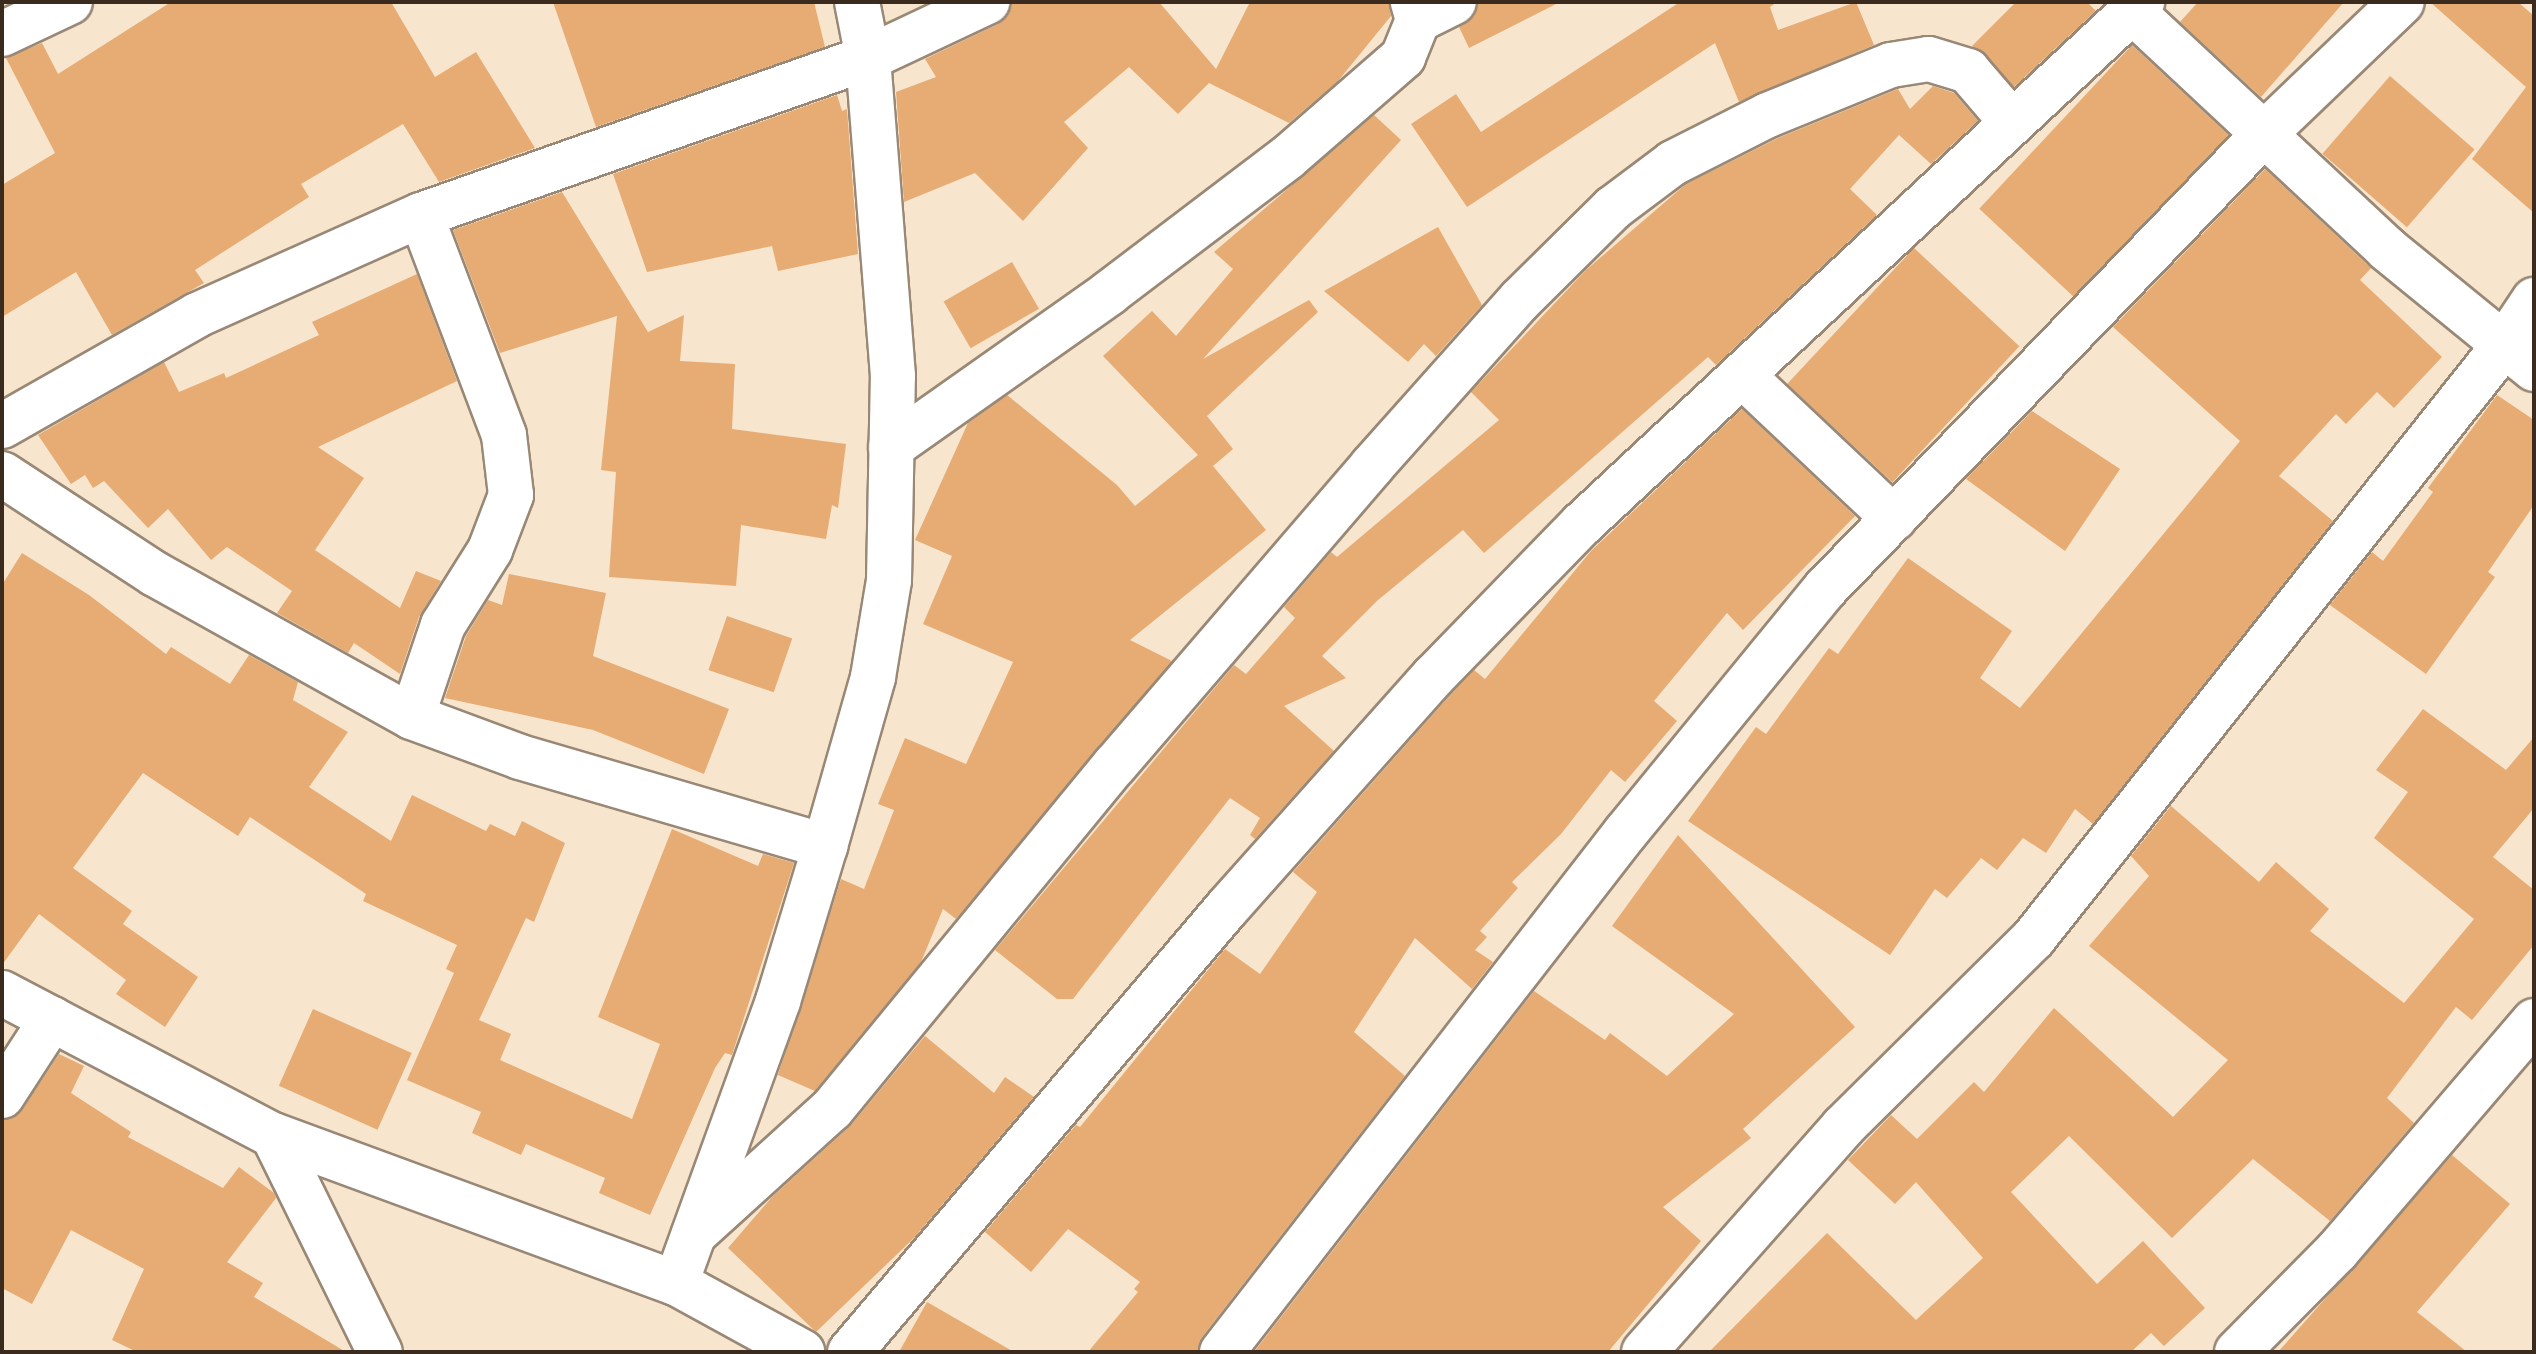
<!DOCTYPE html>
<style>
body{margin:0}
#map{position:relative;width:2536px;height:1354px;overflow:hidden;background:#f7e5cd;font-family:"Patrick Hand",sans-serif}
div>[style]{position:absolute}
.building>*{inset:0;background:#e7ac74;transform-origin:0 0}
.roads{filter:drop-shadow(2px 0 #998876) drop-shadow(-2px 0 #998876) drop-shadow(0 2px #998876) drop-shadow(0 -2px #998876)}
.minor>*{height:44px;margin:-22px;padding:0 22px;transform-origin:22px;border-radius:22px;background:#fff}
span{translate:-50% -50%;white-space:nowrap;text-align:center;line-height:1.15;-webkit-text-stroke:7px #fcf5e5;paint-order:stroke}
.frame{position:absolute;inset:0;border:4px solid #3b2a1e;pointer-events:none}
</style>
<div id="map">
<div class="building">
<div style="clip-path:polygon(171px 2px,391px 2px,435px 77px,476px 52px,535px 148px,439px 182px,403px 124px,301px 184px,309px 197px,195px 270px,204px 283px,112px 335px,76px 272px,2px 317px,2px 185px,55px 153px,6px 58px,42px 43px,58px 74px)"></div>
<div style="clip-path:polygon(553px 2px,814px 2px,825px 47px,596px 127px)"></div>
<div style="clip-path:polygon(1012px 2px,1159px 2px,1216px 69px,1250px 2px,1389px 2px,1391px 16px,1338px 81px,1289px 123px,1209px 83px,1178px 114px,1129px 67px,1064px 122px,1088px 148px,1023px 221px,975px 173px,904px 202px,896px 92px,936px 77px,925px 59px,998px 24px)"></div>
<div style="clip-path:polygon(1479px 2px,1560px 2px,1469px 48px,1459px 27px,1474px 16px)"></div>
<div style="clip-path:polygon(1680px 2px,1777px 2px,1770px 7px,1778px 30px,1856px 2px,1874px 45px,1739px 102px,1715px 43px,1467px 207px,1411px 124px,1456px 94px,1481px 132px)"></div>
<div style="clip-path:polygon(2016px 2px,2087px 2px,2096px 11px,2014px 87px,1972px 46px)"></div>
<div style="clip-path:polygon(2198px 2px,2344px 2px,2261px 97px,2180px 22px)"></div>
<div style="clip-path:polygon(2430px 2px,2518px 2px,2534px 16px,2534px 213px,2472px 159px,2526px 87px)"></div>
<div style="left:2132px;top:45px;width:132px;height:224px;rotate:43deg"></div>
<div style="left:2390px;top:76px;width:112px;height:103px;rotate:41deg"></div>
<div style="clip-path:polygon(1933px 86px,1954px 93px,1978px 121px,1931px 164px,1899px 135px,1850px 189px,1877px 215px,1716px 365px,1708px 357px,1484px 553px,1463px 530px,1378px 600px,1322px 656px,1346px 678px,1284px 706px,1334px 751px,1255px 839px,1250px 835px,1260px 818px,1230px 798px,1073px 999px,1057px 999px,995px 950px,1234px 665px,1246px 674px,1295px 618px,1284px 607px,1331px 552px,1337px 557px,1499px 420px,1471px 392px,1586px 270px,1686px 184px,1778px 138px,1898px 89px,1910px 109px)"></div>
<div style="clip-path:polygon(837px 95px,842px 111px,847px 109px,858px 254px,778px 271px,772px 246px,647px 272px,613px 174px)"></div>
<div style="clip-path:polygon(1374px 115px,1401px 140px,1203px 359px,1309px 300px,1318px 312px,1207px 416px,1233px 449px,1213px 466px,1266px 530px,1130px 640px,1172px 661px,956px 919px,943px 909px,921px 962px,815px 1091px,778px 1075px,841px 879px,864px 889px,894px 810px,878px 804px,905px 738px,966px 764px,1013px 662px,923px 624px,952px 556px,915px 540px,968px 423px,1007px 395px,1117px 485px,1135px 506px,1198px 455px,1103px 356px,1152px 311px,1176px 336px,1233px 269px,1214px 252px)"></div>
<div style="clip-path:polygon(2265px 169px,2371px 268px,2360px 280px,2442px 357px,2394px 408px,2377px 392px,2346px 424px,2336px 414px,2279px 476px,2333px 521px,2093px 824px,2075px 809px,2046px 853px,2023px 838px,1997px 870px,1981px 858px,1947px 898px,1935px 889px,1890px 955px,1688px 821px,1756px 727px,1766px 734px,1829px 648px,1838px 654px,1908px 558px,2012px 631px,1980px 678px,2020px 708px,2240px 441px,2113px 327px)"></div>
<div style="clip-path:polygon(562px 192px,648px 332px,684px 315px,680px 361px,735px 364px,732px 429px,846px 444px,838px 508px,832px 505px,826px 539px,741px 525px,736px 586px,609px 577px,616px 472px,601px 470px,617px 316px,500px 353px,453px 230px)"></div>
<div style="clip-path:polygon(1438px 227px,1482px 305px,1436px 356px,1424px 344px,1408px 362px,1324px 291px)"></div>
<div style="left:1914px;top:248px;width:144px;height:186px;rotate:43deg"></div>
<div style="left:1012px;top:262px;width:54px;height:79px;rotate:60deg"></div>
<div style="clip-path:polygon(417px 274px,457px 381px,318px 447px,364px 478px,315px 550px,400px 608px,416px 571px,441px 581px,419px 617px,400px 674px,354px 643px,348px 653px,277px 613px,292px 591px,227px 547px,211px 560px,168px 509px,148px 528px,104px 481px,93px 488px,85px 475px,71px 484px,38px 435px,164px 362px,179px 392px,224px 373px,226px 378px,319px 335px,312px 322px)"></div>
<div style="clip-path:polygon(2497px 395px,2534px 420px,2534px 505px,2488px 572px,2495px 577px,2426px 674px,2330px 605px,2372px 552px,2383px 561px,2433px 492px,2428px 488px)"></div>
<div style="clip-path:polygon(1742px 409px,1855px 516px,1743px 630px,1727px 613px,1654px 701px,1677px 721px,1625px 782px,1611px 770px,1561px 834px,1512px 882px,1518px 888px,1480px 931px,1487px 937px,1475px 950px,1493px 962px,1472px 989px,1415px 938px,1354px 1032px,1405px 1076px,1202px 1337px,1198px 1352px,1088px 1352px,1138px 1292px,1134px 1289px,1140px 1282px,1068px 1229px,1031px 1272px,985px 1232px,1076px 1125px,1080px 1127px,1225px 949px,1260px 974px,1317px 892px,1293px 872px,1452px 693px,1474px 670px,1485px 679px,1591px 551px)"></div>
<div style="clip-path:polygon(2032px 411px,2120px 469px,2065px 551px,1966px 479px)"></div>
<div style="clip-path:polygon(22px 553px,89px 595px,166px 654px,171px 647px,230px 684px,249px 655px,298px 682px,293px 700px,348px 732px,309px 787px,391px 841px,412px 795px,486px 831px,490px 824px,515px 836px,522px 821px,565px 843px,534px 922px,526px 918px,479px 1020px,511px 1034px,500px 1060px,632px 1119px,660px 1044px,598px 1017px,672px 829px,758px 866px,763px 854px,794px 863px,732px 1055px,725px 1053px,715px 1068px,650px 1215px,599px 1193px,605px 1178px,526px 1144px,521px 1155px,472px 1133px,481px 1112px,407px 1080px,454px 973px,446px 969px,457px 945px,363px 901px,366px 894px,250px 817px,238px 836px,143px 773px,73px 868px,132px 911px,123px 924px,198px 977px,165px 1027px,116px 994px,126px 980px,39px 914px,2px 965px,2px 585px)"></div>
<div style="clip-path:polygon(509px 574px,606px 593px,593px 656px,729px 709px,704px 774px,593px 730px,445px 698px,466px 636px,488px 600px,502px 605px)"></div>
<div style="left:727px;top:616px;width:69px;height:57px;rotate:19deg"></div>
<div style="clip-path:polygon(2423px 709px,2506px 770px,2534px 737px,2534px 808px,2493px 857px,2534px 890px,2534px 945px,2472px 1020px,2456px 1007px,2387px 1098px,2414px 1123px,2330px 1221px,2253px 1159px,2172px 1238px,2069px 1136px,2011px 1192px,2097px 1284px,2143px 1241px,2205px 1308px,2164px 1346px,2151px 1333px,2131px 1352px,1709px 1352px,1827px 1233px,1916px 1320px,1983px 1258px,1916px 1182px,1895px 1204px,1848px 1160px,1891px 1115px,1917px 1139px,1974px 1082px,1984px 1092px,2054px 1008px,2173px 1117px,2228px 1060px,2089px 946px,2149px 876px,2131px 856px,2171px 806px,2259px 882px,2276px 862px,2329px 909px,2310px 931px,2404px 1003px,2474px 919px,2374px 838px,2408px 792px,2376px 770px)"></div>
<div style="clip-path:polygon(1678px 835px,1855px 1027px,1743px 1129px,1751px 1138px,1663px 1207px,1701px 1241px,1608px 1352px,1254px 1352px,1534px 991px,1605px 1040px,1610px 1033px,1667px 1076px,1734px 1014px,1612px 926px)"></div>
<div style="left:313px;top:1009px;width:108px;height:84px;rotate:24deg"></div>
<div style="clip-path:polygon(925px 1036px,994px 1093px,1005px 1077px,1034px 1097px,914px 1238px,816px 1332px,728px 1248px,772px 1197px,851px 1125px)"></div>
<div style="clip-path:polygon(59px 1054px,84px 1066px,71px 1093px,131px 1132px,128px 1137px,223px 1188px,239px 1167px,274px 1193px,276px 1198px,227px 1262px,263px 1283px,254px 1297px,346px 1352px,137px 1352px,112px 1340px,144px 1269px,71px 1230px,32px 1304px,2px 1288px,2px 1121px,22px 1110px)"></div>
<div style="clip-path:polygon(2452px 1155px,2510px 1204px,2417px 1312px,2467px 1352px,2278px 1352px)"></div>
<div style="clip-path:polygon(927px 1302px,1014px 1352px,899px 1352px)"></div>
</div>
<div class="roads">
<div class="minor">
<div style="left:2132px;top:11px;width:349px;rotate:43deg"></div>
<div style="left:2387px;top:249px;width:190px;rotate:39.2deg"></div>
<div style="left:1418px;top:20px;width:40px;rotate:-26.6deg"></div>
<div style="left:2px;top:34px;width:75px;rotate:-25.2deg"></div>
<div style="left:1742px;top:375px;width:209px;rotate:43.3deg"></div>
<div style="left:2px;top:426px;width:224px;rotate:-29.6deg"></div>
<div style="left:197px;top:315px;width:245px;rotate:-24.1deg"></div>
<div style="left:421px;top:215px;width:474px;rotate:-19.4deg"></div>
<div style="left:868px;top:58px;width:132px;rotate:-25.2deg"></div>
<div style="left:891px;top:447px;width:267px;rotate:-35.2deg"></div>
<div style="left:1109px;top:293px;width:223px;rotate:-37.2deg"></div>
<div style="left:1287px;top:158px;width:154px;rotate:-41deg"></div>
<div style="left:1403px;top:57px;width:40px;rotate:-68deg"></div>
<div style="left:1418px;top:20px;width:19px;rotate:-106deg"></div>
<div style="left:2px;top:474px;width:183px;rotate:33.2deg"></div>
<div style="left:155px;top:574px;width:294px;rotate:29.1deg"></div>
<div style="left:412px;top:717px;width:115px;rotate:20.3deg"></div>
<div style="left:520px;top:757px;width:318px;rotate:16.3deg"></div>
<div style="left:412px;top:717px;width:97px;rotate:-71.4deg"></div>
<div style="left:443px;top:625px;width:89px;rotate:-57.9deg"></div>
<div style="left:490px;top:550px;width:59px;rotate:-69.1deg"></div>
<div style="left:511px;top:495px;width:60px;rotate:-96.7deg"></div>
<div style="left:504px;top:435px;width:235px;rotate:-110.7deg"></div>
<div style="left:2px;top:993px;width:306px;rotate:27.7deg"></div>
<div style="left:273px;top:1135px;width:429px;rotate:20.2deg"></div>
<div style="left:676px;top:1283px;width:144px;rotate:28.7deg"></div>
<div style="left:2px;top:1096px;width:92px;rotate:-57deg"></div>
<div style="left:273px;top:1135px;width:242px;rotate:63.8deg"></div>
<div style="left:694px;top:1234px;width:186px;rotate:-42.2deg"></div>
<div style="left:832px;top:1109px;width:445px;rotate:-50.6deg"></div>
<div style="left:1115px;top:765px;width:394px;rotate:-49.3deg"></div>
<div style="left:1372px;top:466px;width:222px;rotate:-48.3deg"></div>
<div style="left:1520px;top:300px;width:131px;rotate:-44.7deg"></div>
<div style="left:1613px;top:208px;width:75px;rotate:-36.9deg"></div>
<div style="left:1673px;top:163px;width:106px;rotate:-26.8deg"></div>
<div style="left:1768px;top:115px;width:133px;rotate:-22.1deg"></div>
<div style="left:1891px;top:65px;width:38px;rotate:-9deg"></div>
<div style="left:1929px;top:59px;width:41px;rotate:17.1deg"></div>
<div style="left:1968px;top:71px;width:66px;rotate:49.3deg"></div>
<div style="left:676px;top:1283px;width:300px;rotate:-70.1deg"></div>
<div style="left:778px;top:1001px;width:162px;rotate:-73.1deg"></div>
<div style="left:825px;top:846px;width:176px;rotate:-74.1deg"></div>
<div style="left:873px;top:677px;width:98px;rotate:-80.6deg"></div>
<div style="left:889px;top:580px;width:204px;rotate:-88.9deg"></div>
<div style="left:893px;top:376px;width:319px;rotate:-94.5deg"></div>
<div style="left:868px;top:58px;width:57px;rotate:-101.1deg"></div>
<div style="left:850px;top:1352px;width:582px;rotate:-49.67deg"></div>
<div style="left:1227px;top:908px;width:311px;rotate:-48.3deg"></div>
<div style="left:1434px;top:676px;width:212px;rotate:-45.8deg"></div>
<div style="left:1582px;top:524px;width:766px;rotate:-42.99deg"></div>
<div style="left:1222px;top:1352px;width:658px;rotate:-52.16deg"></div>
<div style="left:1626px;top:832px;width:315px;rotate:-50.7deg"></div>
<div style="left:1826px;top:588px;width:627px;rotate:-46.03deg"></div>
<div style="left:2261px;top:137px;width:195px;rotate:-43.8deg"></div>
<div style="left:1644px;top:1352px;width:300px;rotate:-48.5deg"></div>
<div style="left:1843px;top:1127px;width:267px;rotate:-44.7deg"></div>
<div style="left:2033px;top:939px;width:754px;rotate:-51.57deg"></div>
<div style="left:2502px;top:348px;width:58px;rotate:-56.3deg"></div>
<div style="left:2237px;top:1352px;width:142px;rotate:-45.3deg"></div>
<div style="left:2337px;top:1251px;width:303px;rotate:-49.4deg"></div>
</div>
</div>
<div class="frame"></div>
</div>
